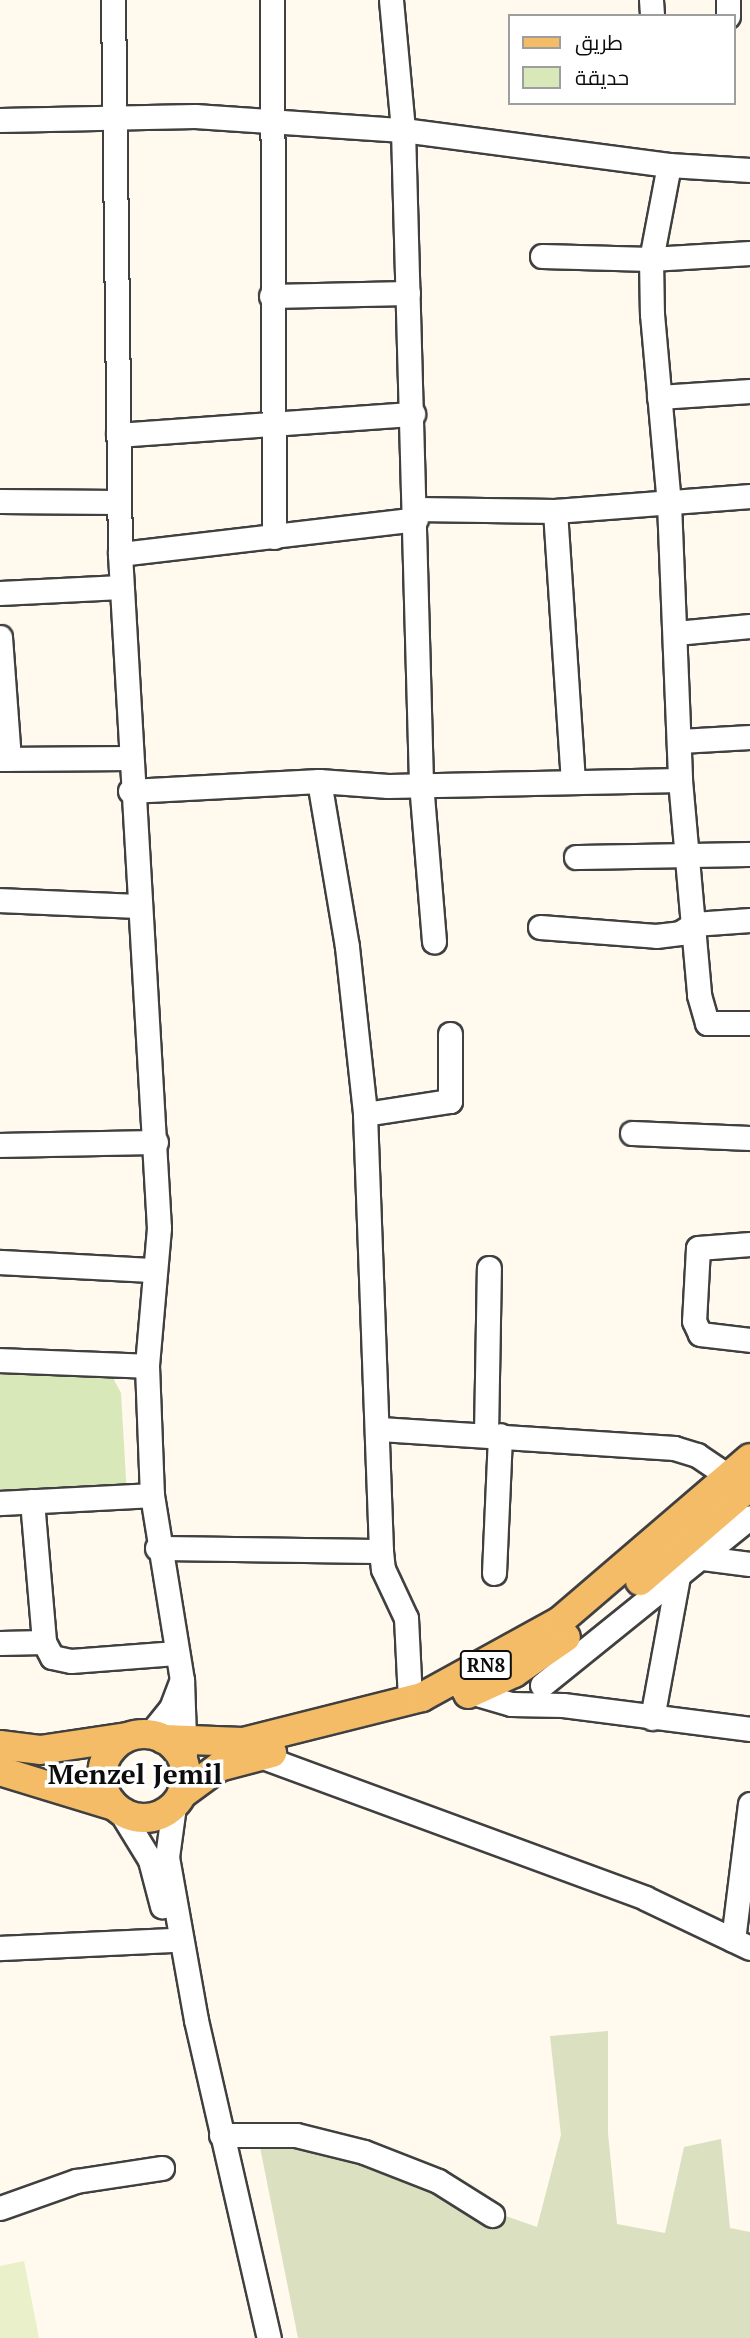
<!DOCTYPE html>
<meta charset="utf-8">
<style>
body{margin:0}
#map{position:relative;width:750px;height:2338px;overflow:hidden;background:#fff9ee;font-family:"PT Serif",Cairo,serif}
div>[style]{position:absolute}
.green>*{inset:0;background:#d9e8b9}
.cemetery>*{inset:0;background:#dbe0c0}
.pitch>*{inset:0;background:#e9f0ca}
.roads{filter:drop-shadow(2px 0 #404040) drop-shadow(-2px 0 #404040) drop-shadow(0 2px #404040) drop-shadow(0 -2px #404040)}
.minor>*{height:23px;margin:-11.5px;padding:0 11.5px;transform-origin:11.5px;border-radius:11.5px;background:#fff}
.major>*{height:28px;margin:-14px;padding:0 14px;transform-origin:14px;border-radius:14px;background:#f5bc68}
.major>.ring{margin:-14px;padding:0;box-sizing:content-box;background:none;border:28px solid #f5bc68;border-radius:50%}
span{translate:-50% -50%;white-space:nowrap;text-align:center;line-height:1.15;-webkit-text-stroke:7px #fff;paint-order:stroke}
.shield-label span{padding:2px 5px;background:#fff;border:2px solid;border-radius:5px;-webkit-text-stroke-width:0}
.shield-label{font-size:19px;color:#0d0d0d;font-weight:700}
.district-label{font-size:28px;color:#0d0d0d;font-weight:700}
.legend{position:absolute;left:508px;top:14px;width:228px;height:91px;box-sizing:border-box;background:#fff;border:2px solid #9e9e9e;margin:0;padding:9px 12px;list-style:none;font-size:21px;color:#0d0d0d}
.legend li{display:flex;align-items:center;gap:14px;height:35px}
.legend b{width:35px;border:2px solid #9e9e9e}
</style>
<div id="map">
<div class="green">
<div style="clip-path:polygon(0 1371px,112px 1376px,121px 1393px,127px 1496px,0 1499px)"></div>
</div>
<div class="cemetery">
<div style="clip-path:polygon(608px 2031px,608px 2133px,617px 2224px,665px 2233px,684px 2147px,721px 2139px,730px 2228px,750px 2232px,750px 2338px,298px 2338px,259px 2142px,320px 2150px,537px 2227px,561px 2135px,550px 2036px)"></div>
</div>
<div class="pitch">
<div style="clip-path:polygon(24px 2261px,39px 2338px,0 2338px,0 2266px)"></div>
</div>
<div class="roads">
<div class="minor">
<div style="left:113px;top:0;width:554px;rotate:89.28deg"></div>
<div style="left:120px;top:554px;width:675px;rotate:86.69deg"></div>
<div style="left:159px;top:1228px;width:139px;rotate:95deg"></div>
<div style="left:147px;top:1366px;width:129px;rotate:87.8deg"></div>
<div style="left:152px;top:1495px;width:187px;rotate:80.8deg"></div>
<div style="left:272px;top:0;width:537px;rotate:89.79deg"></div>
<div style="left:391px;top:0;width:131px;rotate:84.7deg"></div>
<div style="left:403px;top:130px;width:653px;rotate:88.42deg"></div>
<div style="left:421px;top:783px;width:159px;rotate:85.3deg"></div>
<div style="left:651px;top:0;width:16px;rotate:86deg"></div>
<div style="left:728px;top:16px;width:16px;rotate:-90deg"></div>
<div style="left:0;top:120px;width:195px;rotate:-1.2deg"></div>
<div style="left:195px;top:116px;width:208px;rotate:3.9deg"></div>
<div style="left:403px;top:130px;width:268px;rotate:7.5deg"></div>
<div style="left:669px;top:165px;width:81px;rotate:3.5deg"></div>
<div style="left:669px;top:165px;width:96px;rotate:100.8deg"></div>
<div style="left:651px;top:259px;width:55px;rotate:89deg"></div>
<div style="left:652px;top:314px;width:190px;rotate:84.9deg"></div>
<div style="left:669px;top:503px;width:277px;rotate:87.7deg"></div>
<div style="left:680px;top:780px;width:216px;rotate:84.9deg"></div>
<div style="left:699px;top:995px;width:29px;rotate:74deg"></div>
<div style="left:707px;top:1023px;width:43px"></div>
<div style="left:542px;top:256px;width:109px;rotate:1.6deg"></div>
<div style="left:651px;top:259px;width:99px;rotate:-3.5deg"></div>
<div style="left:271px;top:296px;width:137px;rotate:-1.3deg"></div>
<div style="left:659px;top:397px;width:91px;rotate:-3.8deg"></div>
<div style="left:118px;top:435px;width:296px;rotate:-4.1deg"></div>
<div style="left:0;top:501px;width:118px;rotate:0.5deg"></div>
<div style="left:416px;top:509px;width:139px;rotate:0.8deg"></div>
<div style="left:555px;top:511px;width:196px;rotate:-4.4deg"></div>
<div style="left:555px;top:511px;width:270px;rotate:86.2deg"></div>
<div style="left:120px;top:554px;width:298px;rotate:-6.7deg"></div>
<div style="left:0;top:593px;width:121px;rotate:-2.8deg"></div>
<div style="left:676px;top:633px;width:74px;rotate:-5.4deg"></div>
<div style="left:0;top:637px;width:122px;rotate:85.8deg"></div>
<div style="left:680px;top:741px;width:70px;rotate:-3.3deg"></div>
<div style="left:0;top:759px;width:130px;rotate:-0.4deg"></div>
<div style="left:319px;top:781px;width:168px;rotate:80.4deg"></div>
<div style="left:347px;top:947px;width:168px;rotate:83.8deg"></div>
<div style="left:365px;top:1114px;width:437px;rotate:87.9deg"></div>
<div style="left:381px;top:1551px;width:18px;rotate:84deg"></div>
<div style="left:383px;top:1569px;width:54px;rotate:64.9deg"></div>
<div style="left:406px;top:1618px;width:83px;rotate:87.2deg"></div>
<div style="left:130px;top:791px;width:189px;rotate:-3deg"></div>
<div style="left:319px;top:781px;width:69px;rotate:4.1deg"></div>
<div style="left:388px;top:786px;width:292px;rotate:-1.2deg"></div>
<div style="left:576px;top:857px;width:174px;rotate:-1deg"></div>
<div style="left:0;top:900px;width:138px;rotate:2.5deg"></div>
<div style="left:540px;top:927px;width:116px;rotate:4.4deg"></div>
<div style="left:656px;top:936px;width:24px;rotate:-7deg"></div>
<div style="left:680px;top:933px;width:17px;rotate:-33deg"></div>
<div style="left:694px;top:924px;width:56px;rotate:-4.1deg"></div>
<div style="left:365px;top:1114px;width:86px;rotate:-8.7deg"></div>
<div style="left:450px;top:1101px;width:67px;rotate:-90deg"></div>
<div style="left:632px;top:1133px;width:118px;rotate:2.4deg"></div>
<div style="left:0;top:1145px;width:156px;rotate:-1.1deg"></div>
<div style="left:750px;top:1244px;width:52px;rotate:175.6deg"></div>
<div style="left:698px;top:1248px;width:73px;rotate:93.1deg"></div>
<div style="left:694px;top:1321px;width:14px;rotate:65deg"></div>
<div style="left:700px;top:1334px;width:50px;rotate:6.8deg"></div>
<div style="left:0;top:1262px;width:154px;rotate:3deg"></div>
<div style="left:0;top:1360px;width:147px;rotate:2.3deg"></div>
<div style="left:380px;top:1429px;width:295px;rotate:3.7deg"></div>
<div style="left:674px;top:1448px;width:24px;rotate:17deg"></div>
<div style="left:697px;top:1455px;width:37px;rotate:34deg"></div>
<div style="left:486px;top:1435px;width:167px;rotate:-89deg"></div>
<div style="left:32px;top:1501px;width:142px;rotate:85.1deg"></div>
<div style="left:0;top:1503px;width:152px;rotate:-3deg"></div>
<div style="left:157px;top:1548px;width:224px;rotate:0.8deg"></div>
<div style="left:703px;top:1558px;width:47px;rotate:7.3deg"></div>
<div style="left:494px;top:1573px;width:138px;rotate:-87.5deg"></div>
<div style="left:0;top:1643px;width:44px;rotate:-1.3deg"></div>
<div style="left:44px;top:1642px;width:17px;rotate:62deg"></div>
<div style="left:52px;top:1657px;width:19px;rotate:12deg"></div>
<div style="left:71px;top:1661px;width:105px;rotate:-4.4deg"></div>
<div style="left:542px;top:1685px;width:267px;rotate:-38.9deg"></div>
<div style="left:463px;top:1690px;width:50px;rotate:16.3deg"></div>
<div style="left:511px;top:1704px;width:52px;rotate:1.1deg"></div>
<div style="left:563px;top:1705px;width:189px;rotate:7.3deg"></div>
<div style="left:652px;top:1718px;width:144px;rotate:-79.6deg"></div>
<div style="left:150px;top:1734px;width:33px;rotate:-51deg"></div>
<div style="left:171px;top:1708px;width:30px;rotate:-69deg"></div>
<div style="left:182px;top:1680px;width:88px;rotate:88deg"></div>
<div style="left:260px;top:1756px;width:410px;rotate:20.2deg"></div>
<div style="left:645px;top:1898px;width:116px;rotate:25.5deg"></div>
<div style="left:174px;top:1806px;width:51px;rotate:97.8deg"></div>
<div style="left:167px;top:1857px;width:166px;rotate:79.9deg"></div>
<div style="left:196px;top:2020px;width:326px;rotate:77.1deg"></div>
<div style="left:120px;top:1811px;width:57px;rotate:58.5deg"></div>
<div style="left:150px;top:1860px;width:48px;rotate:75.4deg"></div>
<div style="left:733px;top:1940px;width:137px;rotate:-82.9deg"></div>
<div style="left:0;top:1948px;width:171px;rotate:-2.7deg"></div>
<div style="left:221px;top:2135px;width:75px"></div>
<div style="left:296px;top:2135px;width:70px;rotate:14deg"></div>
<div style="left:364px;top:2152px;width:79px;rotate:21.4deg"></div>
<div style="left:438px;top:2181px;width:64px;rotate:32.2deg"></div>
<div style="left:0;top:2208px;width:81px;rotate:-19.6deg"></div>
<div style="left:76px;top:2181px;width:87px;rotate:-8.6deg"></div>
</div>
<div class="major">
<div style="left:640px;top:1581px;width:145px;rotate:-40.8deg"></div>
<div style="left:468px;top:1694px;width:51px;rotate:-24.5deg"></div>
<div style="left:514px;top:1673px;width:63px;rotate:-34.7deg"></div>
<div class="ring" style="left:102px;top:1734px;width:56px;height:56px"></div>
<div style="left:163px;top:1739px;width:80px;rotate:2.1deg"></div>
<div style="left:243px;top:1742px;width:185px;rotate:-14.1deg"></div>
<div style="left:422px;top:1697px;width:158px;rotate:-28.8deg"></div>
<div style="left:560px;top:1621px;width:250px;rotate:-40.6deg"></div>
<div style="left:0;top:1745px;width:40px;rotate:7.1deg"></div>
<div style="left:40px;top:1750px;width:88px;rotate:-8.5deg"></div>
<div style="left:0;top:1771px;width:119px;rotate:17.1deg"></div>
<div style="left:181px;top:1795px;width:47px;rotate:-36.4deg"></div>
<div style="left:219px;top:1767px;width:55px;rotate:-14.8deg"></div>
</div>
</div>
<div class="shield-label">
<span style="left:486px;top:1665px">RN8</span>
</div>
<div class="district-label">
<span style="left:135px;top:1774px">Menzel Jemil</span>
</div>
<ul class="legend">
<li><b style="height:9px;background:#f5bc68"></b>طريق</li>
<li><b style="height:19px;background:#d9e8b9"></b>حديقة</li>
</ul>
</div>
